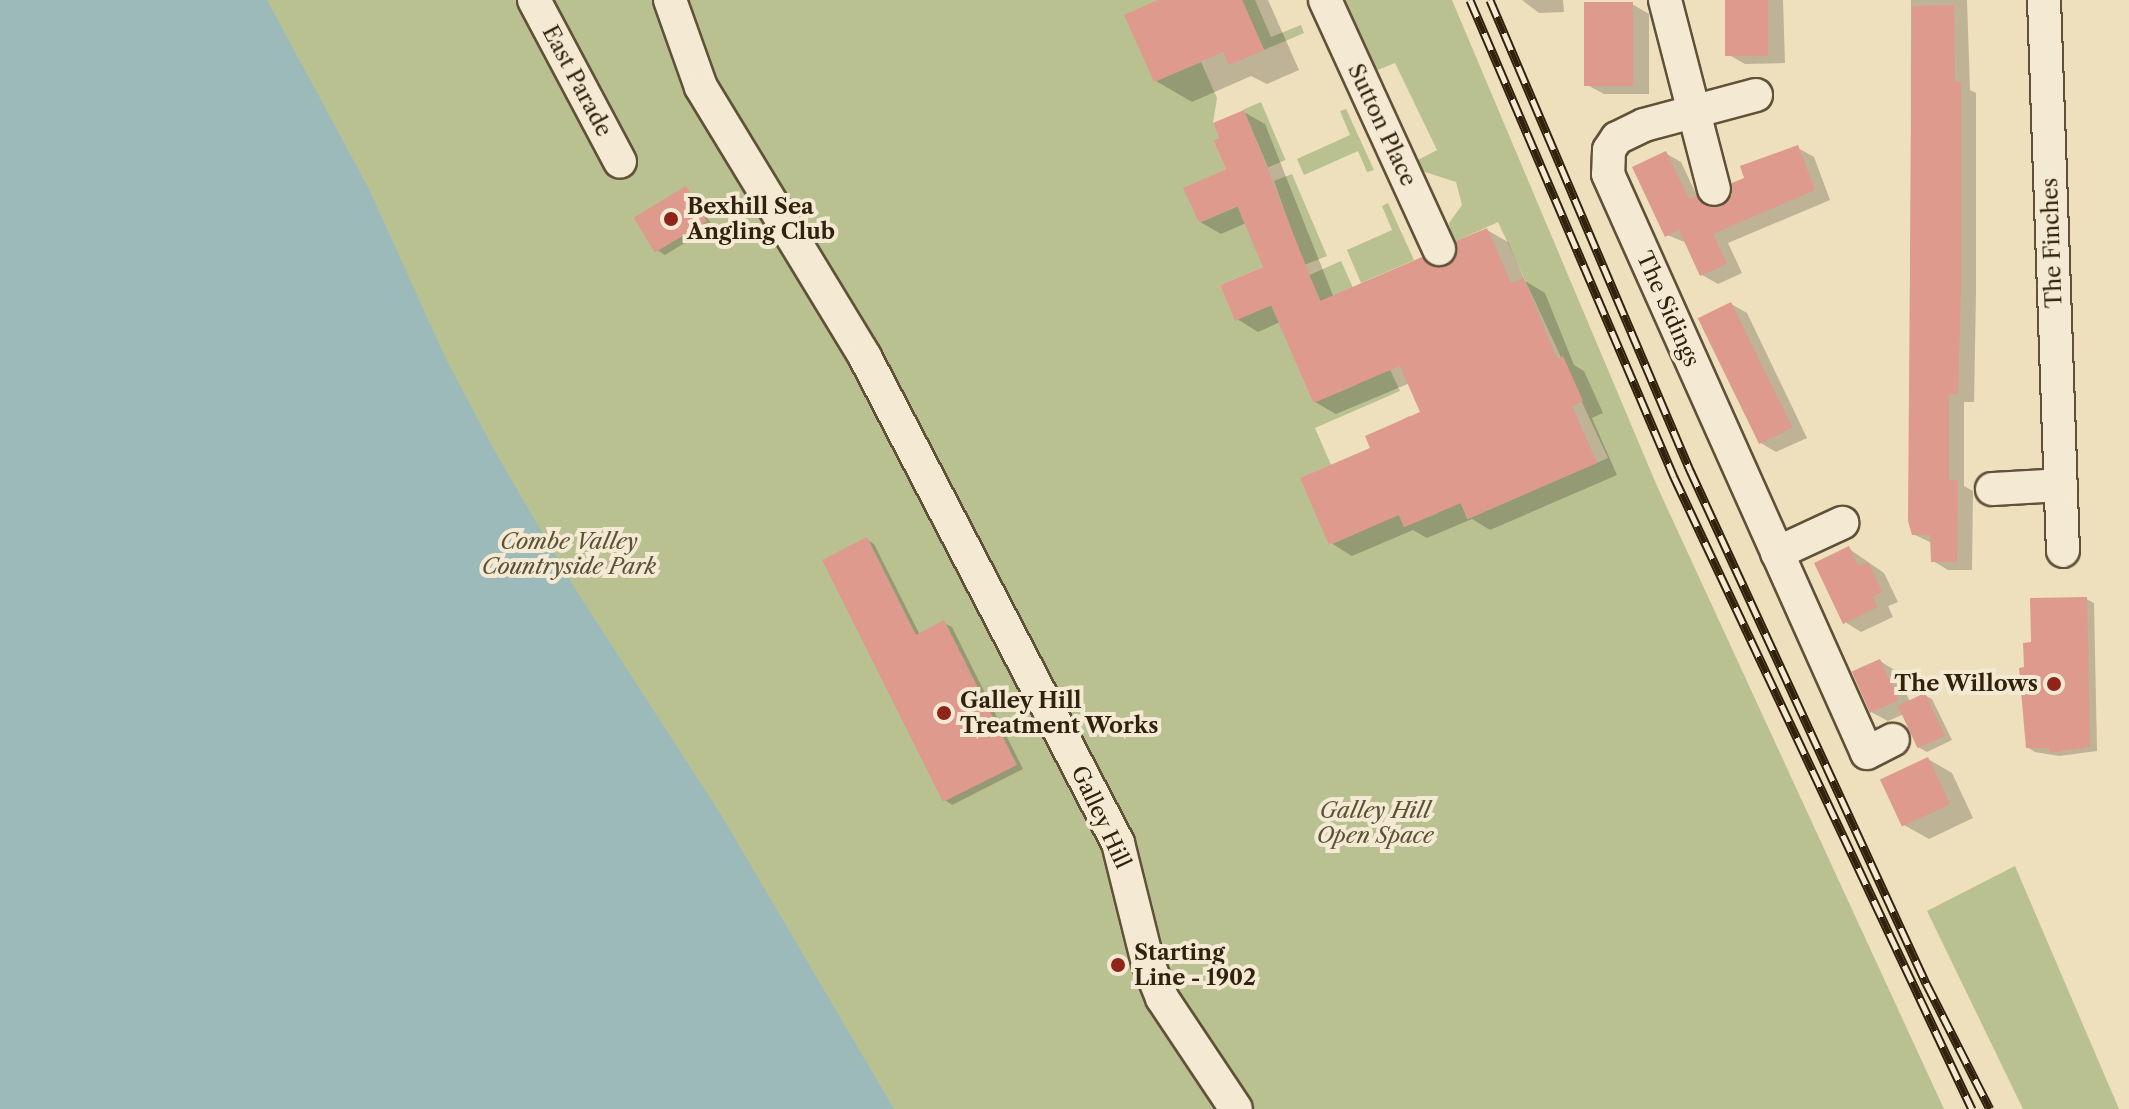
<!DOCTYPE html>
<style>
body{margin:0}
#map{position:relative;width:2129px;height:1109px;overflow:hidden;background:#eedfbd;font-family:"Libre Caslon Text",serif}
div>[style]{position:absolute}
.green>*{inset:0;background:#bac190;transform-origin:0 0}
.water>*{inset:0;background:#9dbabb}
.shadow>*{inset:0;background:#0003}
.building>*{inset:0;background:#dd9a8d;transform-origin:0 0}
.roads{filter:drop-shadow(2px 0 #605138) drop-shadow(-2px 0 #605138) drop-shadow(0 2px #605138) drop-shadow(0 -2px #605138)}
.street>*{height:32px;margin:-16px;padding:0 16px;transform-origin:16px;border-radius:16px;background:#f4ead4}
.rail>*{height:9px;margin-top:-4.5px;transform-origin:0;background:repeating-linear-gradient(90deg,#f4ead4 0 18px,#31220c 0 36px);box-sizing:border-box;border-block:2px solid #31220c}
.dots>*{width:22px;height:22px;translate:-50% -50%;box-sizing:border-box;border:4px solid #f4ead4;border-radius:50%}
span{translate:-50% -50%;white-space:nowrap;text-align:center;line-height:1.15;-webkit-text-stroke:8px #f4ead4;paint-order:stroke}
.street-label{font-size:22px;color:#31220c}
.poi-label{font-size:22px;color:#31220c;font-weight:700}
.left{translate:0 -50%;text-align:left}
.right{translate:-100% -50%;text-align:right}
.park-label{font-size:22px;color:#5a5234;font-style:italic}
</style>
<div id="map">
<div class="green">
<div style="clip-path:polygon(0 0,1159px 0,1154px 82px,1201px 62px,1217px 98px,1213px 123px,1219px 138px,1213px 140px,1226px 169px,1184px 188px,1199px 223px,1241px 205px,1263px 267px,1220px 285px,1235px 320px,1277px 303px,1285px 337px,1313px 403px,1356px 385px,1381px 350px,1400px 391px,1315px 428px,1331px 465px,1301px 478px,1330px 545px,1375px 525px,1389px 492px,1404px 527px,1438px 513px,1400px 421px,1409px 416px,1446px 499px,1457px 496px,1468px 519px,1608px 458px,1498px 222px,1452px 243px,1449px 223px,1462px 205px,1456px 182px,1422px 171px,1416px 161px,1437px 150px,1395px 63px,1373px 72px,1337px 0,1452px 0,1657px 486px,1944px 1109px,0 1109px)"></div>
<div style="clip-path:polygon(1242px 0,1255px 0,1271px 37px,1301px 25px,1304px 33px,1264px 50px)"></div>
<div style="left:1261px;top:102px;width:63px;height:19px;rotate:67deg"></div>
<div style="clip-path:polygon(1346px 109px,1374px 170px,1367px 172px,1358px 151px,1304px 175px,1297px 159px,1350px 135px,1340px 111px)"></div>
<div style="clip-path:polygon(1292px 174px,1327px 256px,1304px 265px,1274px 181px)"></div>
<div style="clip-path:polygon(1388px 203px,1414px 260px,1361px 283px,1347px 250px,1392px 230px,1382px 206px)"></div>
<div style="left:1341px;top:261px;width:77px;height:35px;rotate:66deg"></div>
<div style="clip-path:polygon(2015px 866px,2119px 1109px,2023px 1109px,1927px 911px)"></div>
</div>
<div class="water">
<div style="clip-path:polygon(0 0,267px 0,369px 189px,446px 359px,498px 457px,576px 590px,723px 818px,894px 1109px,0 1109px)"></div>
</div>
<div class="shadow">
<div style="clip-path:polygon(1163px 0,1268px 0,1299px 70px,1267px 84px,1251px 76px,1192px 102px,1156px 81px)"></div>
<div style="clip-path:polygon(1522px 0,1563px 0,1564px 12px,1539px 13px)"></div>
<div style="clip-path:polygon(1727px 0,1783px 0,1785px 63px,1745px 64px,1729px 55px)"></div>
<div style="clip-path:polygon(1911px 0,1967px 0,1970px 90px,1976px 93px,1976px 293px,1974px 402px,1964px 402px,1964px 486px,1973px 491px,1972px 570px,1948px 570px,1933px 561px,1932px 543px,1913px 534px,1910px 520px)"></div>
<div style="clip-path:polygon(1632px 4px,1649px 14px,1649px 94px,1604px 94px,1587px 85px)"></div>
<div style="clip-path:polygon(1244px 112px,1265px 124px,1334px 298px,1421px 259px,1447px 269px,1487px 230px,1508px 242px,1525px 281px,1545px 293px,1574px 365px,1584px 371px,1603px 413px,1592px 418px,1617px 475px,1490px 530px,1472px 519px,1427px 538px,1413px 530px,1352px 556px,1331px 543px,1373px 449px,1422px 413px,1410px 383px,1336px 414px,1315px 402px,1280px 322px,1258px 332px,1237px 319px,1265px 268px,1246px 223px,1221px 234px,1200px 222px,1228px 170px,1221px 139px)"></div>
<div style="clip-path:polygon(1798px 148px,1814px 157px,1830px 200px,1728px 243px,1742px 273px,1718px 284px,1702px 275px,1687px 243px,1667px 235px,1665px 153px,1681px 162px,1699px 200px,1719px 210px)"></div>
<div style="clip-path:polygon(686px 189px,713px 226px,665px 255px,657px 250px)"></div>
<div style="clip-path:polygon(1731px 304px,1747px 313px,1807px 438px,1776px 452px,1759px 442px)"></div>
<div style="clip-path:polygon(866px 539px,874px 544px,920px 635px,944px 623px,952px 627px,1023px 769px,952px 805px,945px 800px)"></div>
<div style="clip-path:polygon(1848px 548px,1884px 573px,1898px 602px,1888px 606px,1893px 617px,1861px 632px,1845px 622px)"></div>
<div style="clip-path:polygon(2086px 599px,2094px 603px,2097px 751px,2059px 756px,2035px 752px,2027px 747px,2026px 669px,2033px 644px)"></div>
<div style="clip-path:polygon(1880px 661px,1896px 671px,1910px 702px,1924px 695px,1932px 699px,1952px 740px,1927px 752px,1920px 748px,1904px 714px,1888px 721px,1871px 712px)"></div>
<div style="clip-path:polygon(1928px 759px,1952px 773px,1973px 818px,1929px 839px,1904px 825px)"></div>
</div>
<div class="building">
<div style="clip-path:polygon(1158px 0,1242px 0,1264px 50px,1229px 65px,1223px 52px,1154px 82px,1124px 15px)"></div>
<div style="left:1725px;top:0;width:43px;height:56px"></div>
<div style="left:1633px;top:2px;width:84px;height:49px;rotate:90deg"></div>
<div style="clip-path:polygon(1954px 5px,1955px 82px,1961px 82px,1961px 284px,1958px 394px,1949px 394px,1949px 480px,1958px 480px,1957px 562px,1931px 562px,1930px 535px,1912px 535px,1908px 521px,1912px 6px)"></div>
<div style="clip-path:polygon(1244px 110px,1320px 301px,1422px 257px,1429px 265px,1446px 266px,1455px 259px,1456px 241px,1487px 228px,1511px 283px,1524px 278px,1557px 359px,1563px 356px,1583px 401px,1572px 406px,1597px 463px,1467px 519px,1461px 503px,1404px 527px,1399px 515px,1329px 545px,1300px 478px,1370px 448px,1365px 436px,1420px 412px,1400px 366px,1313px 403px,1271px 305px,1235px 321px,1220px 285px,1263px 267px,1237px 206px,1199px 223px,1183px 188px,1226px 169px,1213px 140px,1219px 138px,1213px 123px)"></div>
<div style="clip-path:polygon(1798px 145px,1815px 190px,1713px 234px,1727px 264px,1700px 276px,1679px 230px,1665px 237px,1632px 167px,1666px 151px,1689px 199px,1697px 196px,1708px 207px,1718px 207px,1732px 195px,1732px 183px,1744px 178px,1740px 166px)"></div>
<div style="left:686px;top:186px;width:41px;height:61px;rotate:59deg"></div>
<div style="left:1731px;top:302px;width:140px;height:37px;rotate:64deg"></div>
<div style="clip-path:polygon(867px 537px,916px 635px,944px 620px,1017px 765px,943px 802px,822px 560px)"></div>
<div style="clip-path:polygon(1849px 546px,1858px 566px,1868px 562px,1882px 592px,1873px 597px,1877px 607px,1843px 624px,1814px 563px)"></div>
<div style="clip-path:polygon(2087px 597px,2090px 747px,2049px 753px,2049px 748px,2026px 748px,2019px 668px,2024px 667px,2023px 643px,2031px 642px,2030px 598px)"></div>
<div style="left:1880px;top:659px;width:45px;height:31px;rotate:66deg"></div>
<div style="left:1925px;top:693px;width:47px;height:30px;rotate:65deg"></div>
<div style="left:1928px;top:757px;width:52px;height:53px;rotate:65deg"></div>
</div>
<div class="roads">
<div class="street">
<div style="left:534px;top:0;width:183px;rotate:62deg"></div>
<div style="left:670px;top:0;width:92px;rotate:70.4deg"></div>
<div style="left:701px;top:87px;width:316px;rotate:58.7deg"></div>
<div style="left:865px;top:357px;width:548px;rotate:62.5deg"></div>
<div style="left:1118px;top:843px;width:124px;rotate:76deg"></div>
<div style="left:1148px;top:963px;width:38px;rotate:68deg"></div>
<div style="left:1162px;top:998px;width:133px;rotate:56.3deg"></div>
<div style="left:1325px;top:0;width:274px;rotate:65.4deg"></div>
<div style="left:1665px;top:0;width:195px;rotate:75.5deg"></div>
<div style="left:2044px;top:0;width:551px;rotate:88.03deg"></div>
<div style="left:1756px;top:95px;width:116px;rotate:165deg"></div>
<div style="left:1644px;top:125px;width:30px;rotate:154deg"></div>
<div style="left:1617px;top:138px;width:14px;rotate:124deg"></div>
<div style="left:1609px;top:150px;width:24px;rotate:92deg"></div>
<div style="left:1608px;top:174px;width:634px;rotate:65.9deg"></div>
<div style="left:1867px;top:753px;width:29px;rotate:-27deg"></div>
<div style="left:1992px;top:489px;width:69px;rotate:-3.3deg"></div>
<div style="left:1777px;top:553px;width:72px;rotate:-24.8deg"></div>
</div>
</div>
<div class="rail">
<div style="left:1470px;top:0;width:519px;rotate:66.84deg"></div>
<div style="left:1674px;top:477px;width:699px;rotate:64.76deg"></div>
<div style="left:1490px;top:0;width:511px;rotate:66.95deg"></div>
<div style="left:1690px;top:470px;width:565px;rotate:65.3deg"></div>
<div style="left:1926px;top:983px;width:141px;rotate:63.1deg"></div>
</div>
<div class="dots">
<div style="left:671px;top:219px;background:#8f2418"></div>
<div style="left:2054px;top:684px;background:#8f2418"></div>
<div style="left:944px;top:713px;background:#8f2418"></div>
<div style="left:1118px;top:965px;background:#8f2418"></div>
</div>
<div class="street-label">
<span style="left:577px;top:81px;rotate:62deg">East Parade</span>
<span style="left:1382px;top:125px;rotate:65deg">Sutton Place</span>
<span style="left:2052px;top:243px;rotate:-92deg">The Finches</span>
<span style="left:1668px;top:309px;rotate:66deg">The Sidings</span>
<span style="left:1101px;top:817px;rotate:65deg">Galley Hill</span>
</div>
<div class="poi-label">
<span class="left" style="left:687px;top:219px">Bexhill Sea<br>Angling Club</span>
<span class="right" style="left:2038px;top:684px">The Willows</span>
<span class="left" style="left:960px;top:713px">Galley Hill<br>Treatment Works</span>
<span class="left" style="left:1134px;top:965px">Starting<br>Line - 1902</span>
</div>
<div class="park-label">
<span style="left:569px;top:554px">Combe Valley<br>Countryside Park</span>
<span style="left:1375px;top:823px">Galley Hill<br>Open Space</span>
</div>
</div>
